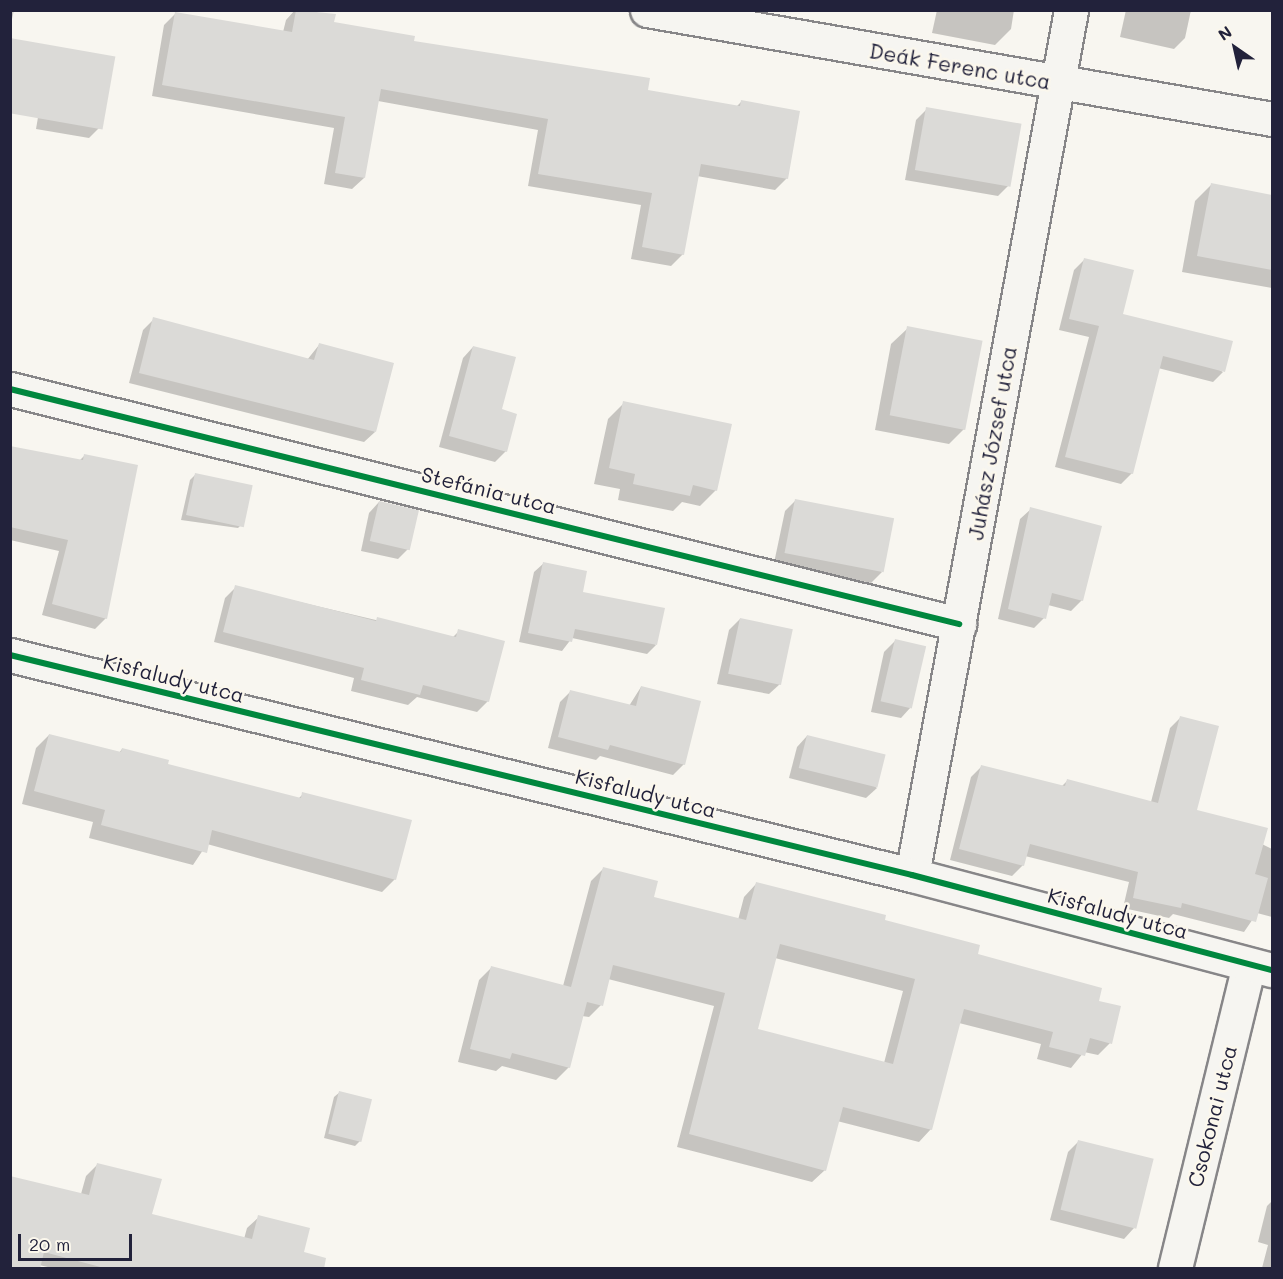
<!DOCTYPE html>
<meta charset="utf-8">
<style>
body{margin:0}
#map{position:relative;width:1283px;height:1279px;overflow:hidden;background:#f8f6f0;font-family:Mali,sans-serif}
div>[style]{position:absolute}
.shadow>*{inset:0;background:#0003}
.building>*{inset:0;background:#dbdad7;transform-origin:0 0}
.roads{filter:drop-shadow(2px 0 #878688) drop-shadow(-2px 0 #878688) drop-shadow(0 2px #878688) drop-shadow(0 -2px #878688)}
.street>*{height:33px;margin:-16.5px;padding:0 16.5px;transform-origin:16.5px;border-radius:16.5px;background:#f6f5f1}
.secondary>*{height:33px;margin:-16.5px;padding:0 16.5px;transform-origin:16.5px;border-radius:16.5px;background:#f6f5f1}
.cycleway>*{height:6px;margin:-3px;padding:0 3px;transform-origin:3px;border-radius:3px;background:#00873e}
span{translate:-50% -50%;white-space:nowrap;text-align:center;line-height:1.15;-webkit-text-stroke:5px #fbf7ec;paint-order:stroke}
.street-label{font-size:21px;color:#22223b}
.frame{position:absolute;inset:0;border:12px solid #22223b;pointer-events:none}
.north{position:absolute;left:1205px;top:18px;width:60px;height:60px;-webkit-text-stroke:4px #fbf7ec;paint-order:stroke;rotate:326deg;font-size:16px;font-weight:700;line-height:24px;text-align:center;color:#22223b}
.north::after{content:'';display:block;margin:auto;width:21px;height:27px;background:#22223b;clip-path:polygon(50% 0,100% 100%,50% 72%,0 100%)}
.scale{position:absolute;left:18px;top:1234px;width:114px;height:27px;box-sizing:border-box;border:3px solid #22223b;border-top:0;padding-left:8px;font-size:18px;line-height:21px;white-space:nowrap;color:#22223b;-webkit-text-stroke:4px #fbf7ec;paint-order:stroke}
</style>
<div id="map">
<div class="shadow">
<div style="clip-path:polygon(10px 10px,14px 10px,10px 28px)"></div>
<div style="clip-path:polygon(295px 10px,334px 15px,333px 23px,413px 43px,646px 91px,736px 107px,741px 102px,787px 178px,775px 190px,697px 176px,683px 254px,671px 266px,631px 259px,641px 205px,528px 186px,538px 130px,378px 101px,364px 178px,352px 189px,324px 184px,334px 128px,152px 96px,164px 25px,176px 13px,283px 32px,286px 20px)"></div>
<div style="clip-path:polygon(937px 10px,1014px 10px,1011px 29px,995px 45px,932px 33px)"></div>
<div style="clip-path:polygon(1126px 10px,1191px 10px,1185px 38px,1174px 49px,1120px 37px)"></div>
<div style="clip-path:polygon(48px 59px,100px 127px,89px 138px,36px 129px)"></div>
<div style="clip-path:polygon(927px 109px,1008px 186px,998px 196px,905px 180px,916px 120px)"></div>
<div style="clip-path:polygon(1211px 185px,1272px 196px,1272px 288px,1182px 272px,1195px 201px)"></div>
<div style="clip-path:polygon(1085px 259px,1121px 315px,1223px 372px,1213px 382px,1158px 368px,1132px 473px,1121px 484px,1055px 467px,1089px 337px,1059px 330px,1074px 270px)"></div>
<div style="clip-path:polygon(154px 319px,307px 360px,319px 345px,375px 432px,364px 442px,129px 383px,143px 330px)"></div>
<div style="clip-path:polygon(908px 328px,965px 428px,949px 444px,875px 430px,891px 344px)"></div>
<div style="clip-path:polygon(473px 347px,500px 410px,506px 451px,495px 462px,439px 447px,463px 358px)"></div>
<div style="clip-path:polygon(624px 403px,716px 490px,700px 506px,682px 502px,673px 511px,618px 500px,620px 489px,594px 484px,608px 419px)"></div>
<div style="clip-path:polygon(10px 448px,79px 461px,85px 455px,106px 618px,95px 629px,42px 615px,59px 551px,10px 540px)"></div>
<div style="clip-path:polygon(195px 475px,243px 523px,238px 528px,181px 520px,190px 480px)"></div>
<div style="clip-path:polygon(796px 500px,882px 572px,871px 583px,774px 563px,785px 511px)"></div>
<div style="clip-path:polygon(379px 502px,409px 548px,398px 559px,361px 551px,369px 513px)"></div>
<div style="clip-path:polygon(1031px 509px,1082px 600px,1071px 611px,1048px 605px,1044px 618px,1034px 628px,998px 619px,1020px 519px)"></div>
<div style="clip-path:polygon(544px 563px,581px 593px,656px 645px,647px 654px,572px 638px,562px 651px,519px 642px,534px 572px)"></div>
<div style="clip-path:polygon(236px 587px,452px 638px,459px 631px,488px 701px,477px 712px,417px 697px,408px 705px,351px 691px,354px 678px,214px 642px,225px 598px)"></div>
<div style="clip-path:polygon(740px 619px,780px 684px,769px 694px,717px 684px,729px 630px)"></div>
<div style="clip-path:polygon(895px 641px,911px 707px,901px 718px,871px 712px,884px 652px)"></div>
<div style="clip-path:polygon(641px 687px,684px 764px,673px 775px,600px 756px,596px 760px,548px 748px,560px 702px,571px 691px,629px 706px)"></div>
<div style="clip-path:polygon(1181px 717px,1195px 811px,1272px 849px,1272px 917px,1257px 913px,1244px 932px,1173px 914px,1169px 918px,1123px 908px,1129px 882px,1025px 856px,1023px 865px,1012px 876px,950px 860px,971px 777px,982px 766px,1061px 787px,1067px 781px,1151px 802px,1170px 728px)"></div>
<div style="clip-path:polygon(49px 735px,119px 753px,122px 749px,166px 766px,298px 799px,303px 794px,395px 879px,382px 892px,207px 844px,193px 865px,89px 838px,93px 822px,22px 804px,36px 748px)"></div>
<div style="clip-path:polygon(807px 736px,877px 788px,866px 798px,789px 778px,797px 747px)"></div>
<div style="clip-path:polygon(evenodd,603px 869px,652px 898px,738px 920px,744px 897px,756px 884px,883px 921px,1097px 1002px,1110px 1043px,1098px 1055px,1084px 1052px,1071px 1068px,1037px 1059px,1041px 1044px,959px 1023px,931px 1129px,919px 1142px,837px 1121px,825px 1170px,812px 1182px,677px 1147px,714px 1006px,608px 979px,601px 1005px,589px 1017px,582px 1016px,569px 1067px,556px 1080px,502px 1066px,496px 1071px,458px 1062px,479px 980px,491px 968px,563px 986px,591px 881px,603px 869px,775px 958px,903px 991px,884px 1063px,756px 1030px,775px 958px)"></div>
<div style="clip-path:polygon(340px 1092px,360px 1141px,355px 1146px,324px 1138px,334px 1097px)"></div>
<div style="clip-path:polygon(1079px 1141px,1134px 1228px,1124px 1239px,1050px 1220px,1068px 1152px)"></div>
<div style="clip-path:polygon(97px 1165px,151px 1215px,244px 1239px,247px 1228px,259px 1217px,298px 1268px,52px 1268px,39px 1265px,10px 1268px,81px 1194px,86px 1176px)"></div>
<div style="clip-path:polygon(1272px 1201px,1272px 1268px,1262px 1268px,1268px 1245px,1258px 1242px,1267px 1206px)"></div>
</div>
<div class="building">
<div style="clip-path:polygon(296px 10px,336px 14px,334px 22px,415px 36px,414px 41px,650px 78px,648px 90px,740px 106px,741px 100px,800px 111px,788px 179px,701px 164px,684px 255px,642px 247px,652px 193px,538px 174px,548px 119px,381px 89px,365px 178px,335px 173px,345px 117px,162px 85px,175px 12px,292px 32px)"></div>
<div style="left:10px;top:38px;width:107px;height:74px;rotate:10deg"></div>
<div style="left:926px;top:107px;width:97px;height:64px;rotate:10deg"></div>
<div style="clip-path:polygon(1211px 183px,1272px 195px,1272px 270px,1197px 256px)"></div>
<div style="clip-path:polygon(1084px 258px,1134px 270px,1123px 314px,1233px 341px,1225px 372px,1163px 356px,1133px 474px,1065px 457px,1099px 326px,1069px 319px)"></div>
<div style="clip-path:polygon(153px 317px,314px 360px,319px 343px,394px 363px,376px 432px,139px 373px)"></div>
<div style="left:907px;top:326px;width:77px;height:91px;rotate:11deg"></div>
<div style="clip-path:polygon(473px 346px,516px 357px,502px 409px,517px 414px,507px 452px,449px 436px)"></div>
<div style="clip-path:polygon(623px 401px,732px 424px,717px 491px,693px 485px,690px 496px,633px 484px,635px 474px,609px 468px)"></div>
<div style="clip-path:polygon(10px 446px,83px 460px,84px 454px,138px 465px,107px 619px,52px 604px,68px 540px,10px 527px)"></div>
<div style="left:195px;top:473px;width:59px;height:43px;rotate:12deg"></div>
<div style="left:795px;top:499px;width:101px;height:55px;rotate:11deg"></div>
<div style="left:379px;top:501px;width:41px;height:41px;rotate:13deg"></div>
<div style="clip-path:polygon(1030px 507px,1102px 526px,1083px 601px,1052px 593px,1046px 619px,1008px 609px)"></div>
<div style="clip-path:polygon(543px 562px,587px 571px,583px 592px,665px 608px,657px 645px,575px 629px,572px 642px,528px 633px)"></div>
<div style="clip-path:polygon(235px 585px,376px 621px,377px 617px,456px 637px,458px 629px,505px 641px,489px 702px,423px 685px,420px 695px,361px 680px,364px 668px,223px 632px)"></div>
<div style="left:740px;top:618px;width:54px;height:57px;rotate:12deg"></div>
<div style="left:895px;top:639px;width:32px;height:64px;rotate:13deg"></div>
<div style="clip-path:polygon(641px 686px,701px 701px,685px 765px,610px 745px,608px 750px,558px 737px,570px 690px,636px 706px)"></div>
<div style="clip-path:polygon(1180px 716px,1219px 726px,1197px 810px,1268px 828px,1255px 874px,1268px 878px,1256px 922px,1182px 903px,1181px 908px,1133px 898px,1138px 872px,1030px 844px,1024px 866px,959px 849px,981px 765px,1065px 786px,1067px 779px,1158px 803px)"></div>
<div style="clip-path:polygon(49px 734px,121px 752px,122px 748px,169px 760px,168px 764px,301px 798px,302px 792px,412px 820px,396px 880px,212px 830px,207px 853px,101px 825px,105px 810px,34px 791px)"></div>
<div style="left:807px;top:735px;width:81px;height:34px;rotate:14deg"></div>
<div style="clip-path:polygon(evenodd,603px 867px,658px 881px,654px 897px,746px 920px,756px 882px,886px 915px,885px 920px,980px 945px,978px 954px,1102px 988px,1099px 1001px,1121px 1006px,1112px 1044px,1090px 1038px,1085px 1056px,1049px 1047px,1053px 1032px,964px 1009px,932px 1130px,843px 1107px,826px 1171px,689px 1134px,725px 993px,613px 965px,603px 1006px,587px 1002px,570px 1068px,512px 1053px,510px 1059px,470px 1049px,491px 966px,571px 987px,603px 867px,780px 944px,915px 979px,893px 1064px,758px 1029px,780px 944px)"></div>
<div style="left:339px;top:1091px;width:34px;height:44px;rotate:14deg"></div>
<div style="left:1078px;top:1140px;width:78px;height:72px;rotate:14deg"></div>
<div style="clip-path:polygon(97px 1163px,162px 1179px,152px 1214px,252px 1239px,258px 1215px,310px 1228px,304px 1252px,326px 1258px,324px 1269px,108px 1269px,44px 1252px,40px 1269px,10px 1269px,10px 1176px,89px 1195px)"></div>
</div>
<div class="roads">
<div class="street">
<div style="left:647px;top:10px;width:634px;rotate:9.89deg"></div>
<div style="left:10px;top:389px;width:978px;rotate:13.91deg"></div>
<div style="left:912px;top:875px;width:879px;rotate:-79.58deg"></div>
<div style="left:1175px;top:1268px;width:312px;rotate:-76.3deg"></div>
</div>
<div class="secondary">
<div style="left:10px;top:655px;width:928px;rotate:13.71deg"></div>
<div style="left:912px;top:875px;width:372px;rotate:14.8deg"></div>
</div>
</div>
<div class="cycleway">
<div style="left:10px;top:389px;width:978px;rotate:13.91deg"></div>
<div style="left:10px;top:655px;width:928px;rotate:13.71deg"></div>
<div style="left:912px;top:875px;width:372px;rotate:14.8deg"></div>
</div>
<div class="street-label">
<span style="left:960px;top:66px;rotate:10deg">Deák Ferenc utca</span>
<span style="left:992px;top:443px;rotate:-80deg">Juhász József utca</span>
<span style="left:489px;top:490px;rotate:14deg">Stefánia utca</span>
<span style="left:174px;top:678px;rotate:14deg">Kisfaludy utca</span>
<span style="left:646px;top:793px;rotate:14deg">Kisfaludy utca</span>
<span style="left:1118px;top:913px;rotate:15deg">Kisfaludy utca</span>
<span style="left:1212px;top:1116px;rotate:-76deg">Csokonai utca</span>
</div>
<div class="frame"></div>
<div class="north">N</div>
<div class="scale">20 m</div>
</div>
